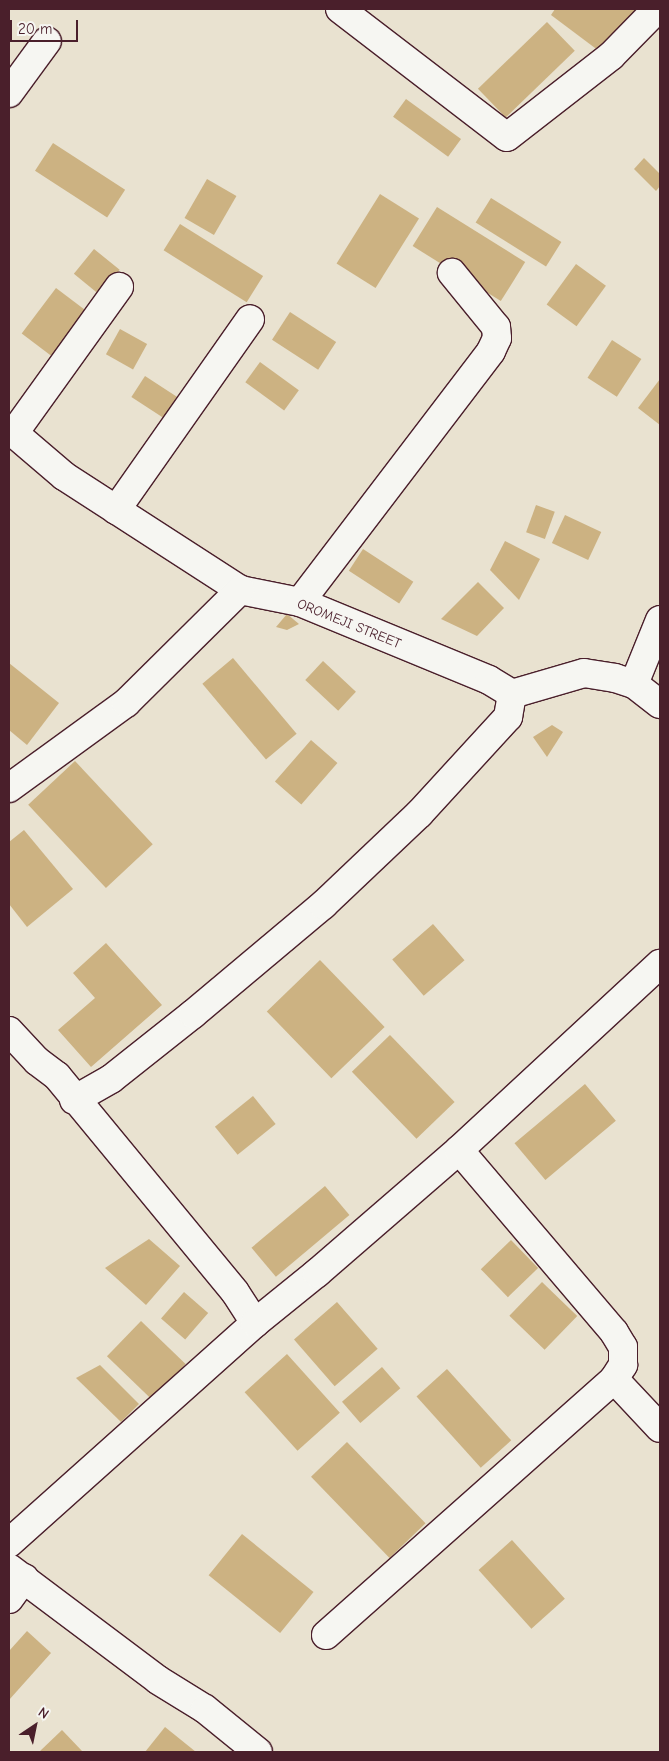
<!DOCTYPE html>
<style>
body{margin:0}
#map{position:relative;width:669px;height:1761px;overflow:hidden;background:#e9e2d0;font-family:"Comic Neue",sans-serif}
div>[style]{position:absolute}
.building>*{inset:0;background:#ccb282;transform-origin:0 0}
.roads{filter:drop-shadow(1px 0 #4a1f2b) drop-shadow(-1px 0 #4a1f2b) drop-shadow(0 1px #4a1f2b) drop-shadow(0 -1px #4a1f2b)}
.minor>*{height:28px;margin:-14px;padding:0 14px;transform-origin:14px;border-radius:14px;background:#f6f6f2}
span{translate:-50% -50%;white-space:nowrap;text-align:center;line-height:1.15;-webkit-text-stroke:5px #f6f6f2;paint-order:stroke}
.street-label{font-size:14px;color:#4a1f2b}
.frame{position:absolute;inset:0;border:10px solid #4a1f2b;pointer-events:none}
.north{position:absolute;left:10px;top:1701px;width:50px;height:50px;-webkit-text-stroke:4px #f6f6f2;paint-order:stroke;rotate:34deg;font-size:14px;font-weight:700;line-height:20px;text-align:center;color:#4a1f2b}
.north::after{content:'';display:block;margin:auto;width:18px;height:22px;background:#4a1f2b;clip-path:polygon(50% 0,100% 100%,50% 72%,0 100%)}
.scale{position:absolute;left:10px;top:20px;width:68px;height:22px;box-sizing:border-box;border:2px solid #4a1f2b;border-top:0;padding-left:6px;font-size:15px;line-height:18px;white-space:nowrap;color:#4a1f2b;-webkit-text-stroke:4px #f6f6f2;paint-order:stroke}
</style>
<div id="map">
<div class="building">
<div style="clip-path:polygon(555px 9px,638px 9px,603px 54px,551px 15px)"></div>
<div style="left:547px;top:22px;width:40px;height:96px;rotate:46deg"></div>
<div style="left:406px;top:99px;width:68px;height:22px;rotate:36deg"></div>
<div style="left:53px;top:143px;width:86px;height:33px;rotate:33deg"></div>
<div style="clip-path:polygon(644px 158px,660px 174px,660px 186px,656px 191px,634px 169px)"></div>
<div style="left:207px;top:179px;width:34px;height:45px;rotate:30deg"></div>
<div style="left:380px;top:194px;width:46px;height:82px;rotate:32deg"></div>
<div style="left:491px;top:198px;width:83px;height:29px;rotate:32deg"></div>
<div style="left:437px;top:207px;width:104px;height:46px;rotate:32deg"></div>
<div style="left:180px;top:224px;width:98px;height:31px;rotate:32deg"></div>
<div style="left:94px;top:249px;width:33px;height:32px;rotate:39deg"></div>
<div style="left:576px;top:264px;width:37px;height:50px;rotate:36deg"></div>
<div style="left:56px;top:288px;width:46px;height:57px;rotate:37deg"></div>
<div style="left:290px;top:312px;width:55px;height:33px;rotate:33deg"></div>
<div style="left:120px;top:329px;width:31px;height:29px;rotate:29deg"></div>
<div style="left:612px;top:340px;width:35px;height:45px;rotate:33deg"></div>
<div style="left:260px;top:362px;width:48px;height:25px;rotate:36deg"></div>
<div style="left:145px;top:376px;width:38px;height:25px;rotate:33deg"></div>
<div style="clip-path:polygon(660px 379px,660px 425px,638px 408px)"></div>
<div style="left:536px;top:505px;width:20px;height:29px;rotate:20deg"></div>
<div style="left:565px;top:515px;width:40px;height:31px;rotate:25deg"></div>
<div style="clip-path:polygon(505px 541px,540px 559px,519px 600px,490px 570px)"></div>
<div style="left:363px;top:549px;width:60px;height:26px;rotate:33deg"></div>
<div style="clip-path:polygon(478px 582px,504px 608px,477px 636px,441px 619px)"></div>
<div style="clip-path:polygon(287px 614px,299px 624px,287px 630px,276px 627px)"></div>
<div style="left:233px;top:658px;width:99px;height:40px;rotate:50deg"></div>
<div style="left:323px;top:661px;width:45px;height:26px;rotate:43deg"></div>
<div style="clip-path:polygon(9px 663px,59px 703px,27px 745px,9px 730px)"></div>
<div style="clip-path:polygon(552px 725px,563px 732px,547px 757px,533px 737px)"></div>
<div style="left:311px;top:740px;width:35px;height:55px;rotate:41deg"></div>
<div style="left:75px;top:761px;width:114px;height:64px;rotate:47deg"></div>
<div style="clip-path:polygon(24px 830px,73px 889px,27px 927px,9px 904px,9px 842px)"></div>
<div style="left:433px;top:924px;width:48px;height:54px;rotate:49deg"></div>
<div style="clip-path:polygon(106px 943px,162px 1005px,91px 1067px,58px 1030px,95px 998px,73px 973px)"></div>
<div style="left:320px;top:960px;width:93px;height:74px;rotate:46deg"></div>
<div style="left:390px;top:1035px;width:93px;height:53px;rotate:46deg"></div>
<div style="left:585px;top:1084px;width:48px;height:92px;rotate:50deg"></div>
<div style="left:253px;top:1096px;width:36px;height:49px;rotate:51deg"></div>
<div style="left:325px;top:1186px;width:38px;height:96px;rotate:50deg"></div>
<div style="clip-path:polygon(149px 1239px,180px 1266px,146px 1305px,105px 1268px)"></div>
<div style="left:511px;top:1240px;width:39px;height:42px;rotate:46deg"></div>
<div style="left:542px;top:1282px;width:49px;height:47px;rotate:44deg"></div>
<div style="left:184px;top:1292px;width:32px;height:35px;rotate:41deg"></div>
<div style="left:337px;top:1302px;width:62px;height:57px;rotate:49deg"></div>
<div style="left:141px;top:1321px;width:62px;height:49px;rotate:44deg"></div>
<div style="left:287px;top:1354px;width:79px;height:57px;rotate:48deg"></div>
<div style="clip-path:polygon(100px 1365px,139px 1404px,121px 1422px,76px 1378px)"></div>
<div style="left:382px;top:1367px;width:28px;height:53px;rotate:49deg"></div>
<div style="left:447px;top:1369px;width:96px;height:41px;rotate:48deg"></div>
<div style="left:347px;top:1442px;width:113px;height:50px;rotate:46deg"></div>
<div style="left:242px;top:1534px;width:92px;height:53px;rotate:39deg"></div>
<div style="left:512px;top:1540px;width:79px;height:45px;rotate:48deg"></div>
<div style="clip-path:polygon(27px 1631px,51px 1653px,9px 1700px,9px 1651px)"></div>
<div style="clip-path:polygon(165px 1727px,196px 1752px,145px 1752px)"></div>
<div style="clip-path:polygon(62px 1730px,83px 1752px,39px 1752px)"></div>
</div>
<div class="roads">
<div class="minor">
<div style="left:340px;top:9px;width:210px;rotate:37.5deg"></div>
<div style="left:507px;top:137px;width:132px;rotate:-37.9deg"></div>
<div style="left:611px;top:56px;width:66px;rotate:-45.6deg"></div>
<div style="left:9px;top:93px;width:64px;rotate:-53.8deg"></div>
<div style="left:9px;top:429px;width:72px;rotate:40.5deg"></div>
<div style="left:64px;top:476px;width:210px;rotate:32.9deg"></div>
<div style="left:240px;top:590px;width:61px;rotate:11.3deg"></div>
<div style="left:300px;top:602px;width:204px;rotate:22.4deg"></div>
<div style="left:489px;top:680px;width:27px;rotate:31deg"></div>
<div style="left:512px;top:694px;width:75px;rotate:-16.3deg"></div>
<div style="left:584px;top:673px;width:31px;rotate:9deg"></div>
<div style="left:615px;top:678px;width:20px;rotate:18deg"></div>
<div style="left:634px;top:684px;width:33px;rotate:38deg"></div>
<div style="left:14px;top:433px;width:180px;rotate:-54.3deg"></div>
<div style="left:116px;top:510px;width:233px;rotate:-54.9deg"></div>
<div style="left:300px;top:602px;width:315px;rotate:-52.7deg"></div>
<div style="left:491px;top:351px;width:14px;rotate:-65deg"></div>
<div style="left:497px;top:338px;width:11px;rotate:-95deg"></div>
<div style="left:496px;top:327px;width:70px;rotate:-129.2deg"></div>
<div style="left:634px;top:684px;width:69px;rotate:-67.9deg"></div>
<div style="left:9px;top:788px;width:145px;rotate:-36deg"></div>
<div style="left:126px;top:703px;width:161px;rotate:-44.7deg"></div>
<div style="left:9px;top:1031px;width:41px;rotate:47deg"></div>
<div style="left:37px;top:1061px;width:25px;rotate:37deg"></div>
<div style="left:57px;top:1076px;width:280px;rotate:50.5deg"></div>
<div style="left:235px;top:1292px;width:37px;rotate:57deg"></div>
<div style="left:74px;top:1100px;width:43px;rotate:-29.6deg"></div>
<div style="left:111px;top:1079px;width:105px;rotate:-38.4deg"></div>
<div style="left:193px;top:1014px;width:170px;rotate:-40deg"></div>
<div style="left:323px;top:905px;width:132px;rotate:-43.5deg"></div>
<div style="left:419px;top:814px;width:132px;rotate:-47.5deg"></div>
<div style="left:508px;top:717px;width:23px;rotate:-80deg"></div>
<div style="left:614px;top:1379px;width:67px;rotate:46.8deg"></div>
<div style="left:9px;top:1543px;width:330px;rotate:-41.8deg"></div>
<div style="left:255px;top:1323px;width:80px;rotate:-38.9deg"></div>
<div style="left:317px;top:1273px;width:188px;rotate:-40.9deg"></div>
<div style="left:459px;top:1150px;width:274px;rotate:-42.8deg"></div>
<div style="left:9px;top:1568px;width:186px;rotate:36.9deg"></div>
<div style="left:158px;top:1680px;width:55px;rotate:31.7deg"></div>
<div style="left:205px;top:1709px;width:68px;rotate:39.1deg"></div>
<div style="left:9px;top:1599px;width:26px;rotate:-54deg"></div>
<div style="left:326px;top:1635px;width:385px;rotate:-41.6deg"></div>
<div style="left:614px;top:1379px;width:17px;rotate:-57deg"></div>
<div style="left:623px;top:1365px;width:18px;rotate:-90deg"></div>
<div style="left:623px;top:1347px;width:17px;rotate:-121deg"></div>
<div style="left:614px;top:1332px;width:239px;rotate:-130.4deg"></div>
</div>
</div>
<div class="street-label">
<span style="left:349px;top:624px;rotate:22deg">OROMEJI STREET</span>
</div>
<div class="frame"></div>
<div class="north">N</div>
<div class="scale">20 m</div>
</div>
